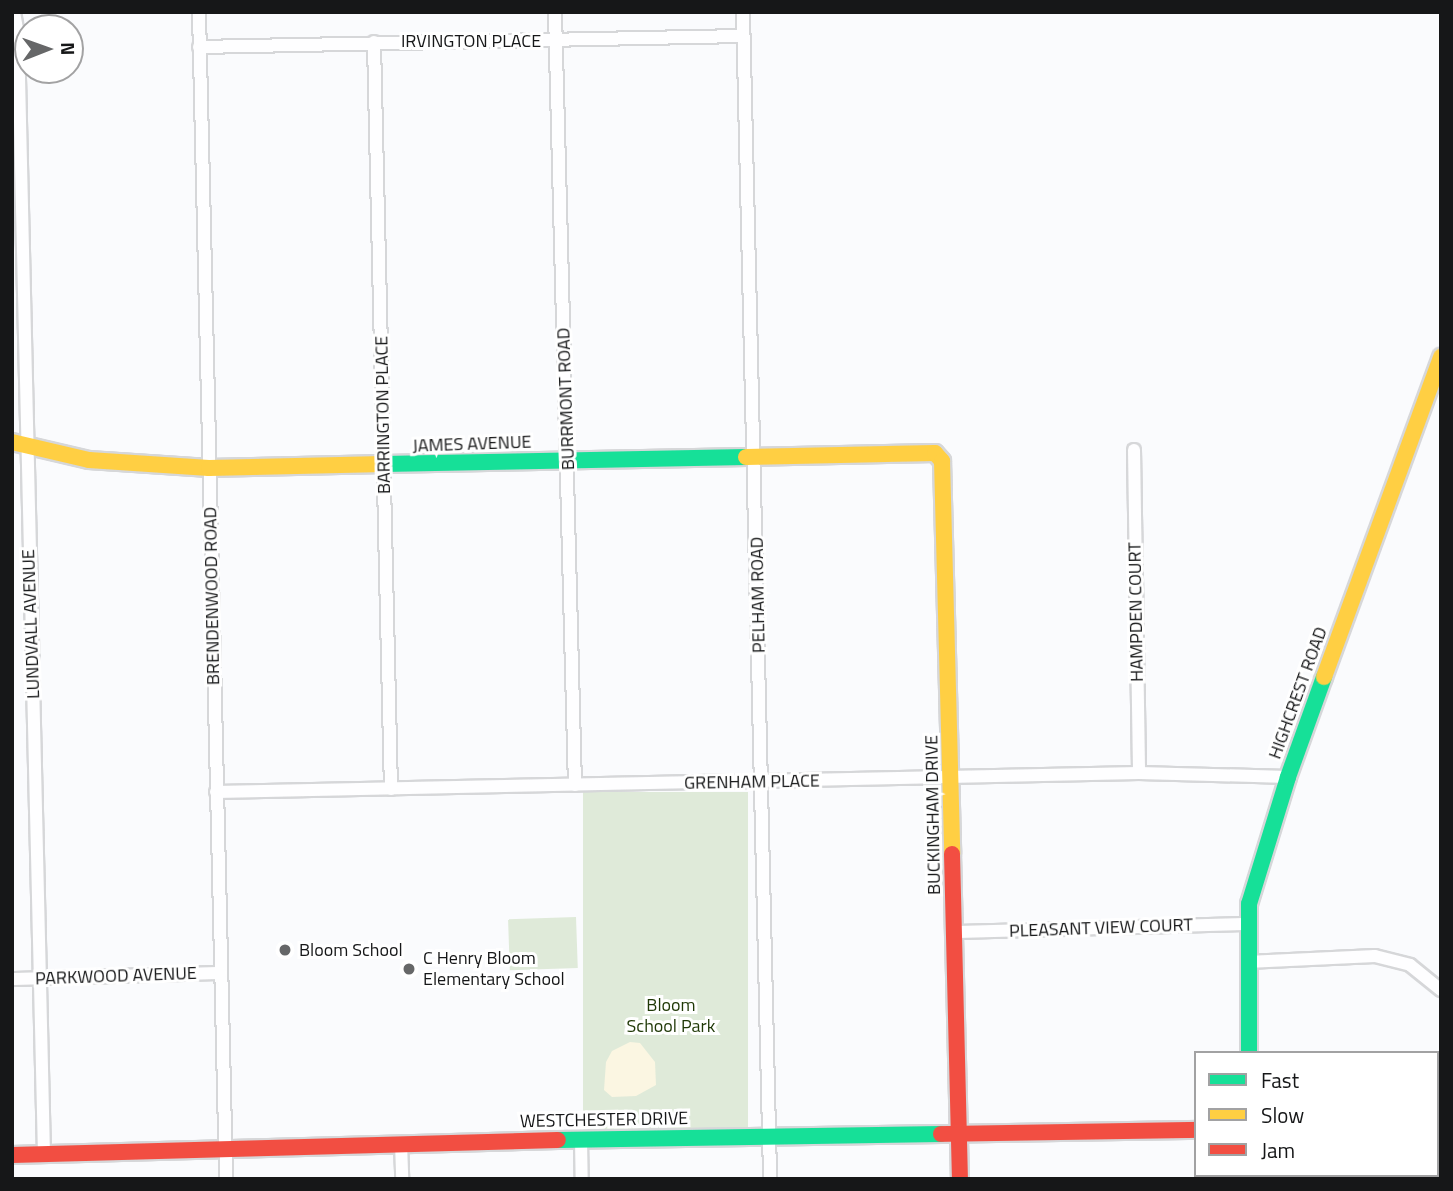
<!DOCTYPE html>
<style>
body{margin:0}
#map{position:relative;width:1453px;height:1191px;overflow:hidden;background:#fafbfd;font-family:"Titillium Web",sans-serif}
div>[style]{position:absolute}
.green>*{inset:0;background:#dfead9;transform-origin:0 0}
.sand>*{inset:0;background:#fbf6e2}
.roads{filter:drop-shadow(2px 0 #d6d7d9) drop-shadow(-2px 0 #d6d7d9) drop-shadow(0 2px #d6d7d9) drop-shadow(0 -2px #d6d7d9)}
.street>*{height:12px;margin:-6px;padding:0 6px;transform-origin:6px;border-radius:6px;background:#fefeff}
.fast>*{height:16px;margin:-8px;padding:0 8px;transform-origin:8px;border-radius:8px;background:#16e098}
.slow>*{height:16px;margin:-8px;padding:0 8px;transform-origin:8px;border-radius:8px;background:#ffcf43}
.jam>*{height:16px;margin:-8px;padding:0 8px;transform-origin:8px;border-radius:8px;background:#f24e42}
.dots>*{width:19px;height:19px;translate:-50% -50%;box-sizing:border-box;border:4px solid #fff;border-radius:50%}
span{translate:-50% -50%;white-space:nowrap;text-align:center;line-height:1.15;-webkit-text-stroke:6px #fff;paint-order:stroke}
.street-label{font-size:18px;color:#161718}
.poi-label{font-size:18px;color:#161718}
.left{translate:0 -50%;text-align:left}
.park-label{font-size:18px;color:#1f3806}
.frame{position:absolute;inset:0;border:14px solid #161718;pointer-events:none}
.legend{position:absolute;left:1194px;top:1051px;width:245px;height:126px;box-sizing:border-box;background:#fff;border:2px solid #a2a2a3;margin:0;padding:9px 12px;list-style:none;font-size:21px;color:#161718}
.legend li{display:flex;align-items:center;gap:14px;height:35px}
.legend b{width:35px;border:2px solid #a2a2a3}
.north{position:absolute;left:14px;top:14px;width:70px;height:70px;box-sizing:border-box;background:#fff;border:2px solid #a2a2a3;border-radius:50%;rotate:89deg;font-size:19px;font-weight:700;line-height:28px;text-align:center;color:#161718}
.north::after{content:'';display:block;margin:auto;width:24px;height:32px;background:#666768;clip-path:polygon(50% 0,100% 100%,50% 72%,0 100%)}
</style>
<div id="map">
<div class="green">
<div style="left:583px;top:792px;width:165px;height:340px"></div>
<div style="left:576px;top:917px;width:51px;height:68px;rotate:88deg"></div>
</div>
<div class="sand">
<div style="clip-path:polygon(630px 1042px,640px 1043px,655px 1062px,656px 1085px,636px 1096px,612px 1097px,604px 1090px,606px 1062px,612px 1051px)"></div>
</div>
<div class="roads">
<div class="street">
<div style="left:14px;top:12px;width:23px;rotate:80deg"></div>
<div style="left:18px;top:35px;width:1118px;rotate:88.67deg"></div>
<div style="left:199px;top:12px;width:1167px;rotate:88.67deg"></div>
<div style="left:555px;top:12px;width:773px;rotate:88.52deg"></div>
<div style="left:743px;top:12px;width:1167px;rotate:88.67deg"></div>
<div style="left:374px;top:42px;width:747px;rotate:88.7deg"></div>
<div style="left:199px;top:47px;width:544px;rotate:-1.16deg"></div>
<div style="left:1134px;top:450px;width:323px;rotate:89.1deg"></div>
<div style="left:216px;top:792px;width:923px;rotate:-1.18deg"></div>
<div style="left:1139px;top:773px;width:149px;rotate:1.5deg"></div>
<div style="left:955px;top:932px;width:292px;rotate:-1.6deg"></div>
<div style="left:1247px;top:962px;width:128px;rotate:-2.7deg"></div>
<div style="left:1375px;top:956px;width:36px;rotate:14deg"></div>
<div style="left:1410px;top:965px;width:40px;rotate:39deg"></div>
<div style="left:12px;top:979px;width:208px;rotate:-1.7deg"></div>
<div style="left:581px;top:1140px;width:39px;rotate:89deg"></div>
<div style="left:401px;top:1143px;width:36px;rotate:88deg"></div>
</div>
<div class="fast">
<div style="left:384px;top:464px;width:362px;rotate:-1.1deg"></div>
<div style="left:1249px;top:1053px;width:149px;rotate:-90deg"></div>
<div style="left:1249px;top:904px;width:133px;rotate:-72.9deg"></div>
<div style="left:1288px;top:777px;width:106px;rotate:-70.2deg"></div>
<div style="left:558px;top:1140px;width:383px;rotate:-0.9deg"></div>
<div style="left:1250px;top:1175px;width:4px;rotate:90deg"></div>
</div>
<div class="slow">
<div style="left:12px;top:442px;width:79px;rotate:13.2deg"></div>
<div style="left:89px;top:460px;width:120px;rotate:3.8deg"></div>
<div style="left:209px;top:468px;width:175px;rotate:-1.3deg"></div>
<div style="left:746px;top:457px;width:189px;rotate:-1.2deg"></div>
<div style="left:935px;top:453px;width:11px;rotate:49deg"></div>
<div style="left:942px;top:461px;width:393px;rotate:88.5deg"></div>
<div style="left:1324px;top:677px;width:341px;rotate:-69.9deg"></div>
</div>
<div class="jam">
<div style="left:952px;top:854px;width:325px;rotate:88.6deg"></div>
<div style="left:941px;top:1134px;width:255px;rotate:-0.9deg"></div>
<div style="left:12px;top:1155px;width:546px;rotate:-1.57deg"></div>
</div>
</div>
<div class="dots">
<div style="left:285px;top:950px;background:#666768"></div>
<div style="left:409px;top:969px;background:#666768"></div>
</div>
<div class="street-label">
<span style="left:471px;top:41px">IRVINGTON PLACE</span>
<span style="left:566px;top:399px;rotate:-92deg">BURRMONT ROAD</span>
<span style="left:383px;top:415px;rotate:-91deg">BARRINGTON PLACE</span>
<span style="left:472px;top:444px;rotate:-2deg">JAMES AVENUE</span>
<span style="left:758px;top:595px;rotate:-91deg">PELHAM ROAD</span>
<span style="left:212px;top:596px;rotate:-91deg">BRENDENWOOD ROAD</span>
<span style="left:1136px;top:612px;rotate:-91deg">HAMPDEN COURT</span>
<span style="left:31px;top:624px;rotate:-92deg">LUNDVALL AVENUE</span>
<span style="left:1298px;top:693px;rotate:-70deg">HIGHCREST ROAD</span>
<span style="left:752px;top:782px;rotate:-1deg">GRENHAM PLACE</span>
<span style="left:933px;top:815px;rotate:-91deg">BUCKINGHAM DRIVE</span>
<span style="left:1101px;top:928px;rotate:-2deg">PLEASANT VIEW COURT</span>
<span style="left:116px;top:976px;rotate:-2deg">PARKWOOD AVENUE</span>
<span style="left:604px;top:1120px;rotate:-1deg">WESTCHESTER DRIVE</span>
</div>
<div class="poi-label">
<span class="left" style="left:299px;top:950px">Bloom School</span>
<span class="left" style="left:423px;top:969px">C Henry Bloom<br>Elementary School</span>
</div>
<div class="park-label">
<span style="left:671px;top:1016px">Bloom<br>School Park</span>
</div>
<div class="frame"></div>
<ul class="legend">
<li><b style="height:9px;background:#16e098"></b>Fast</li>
<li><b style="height:9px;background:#ffcf43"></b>Slow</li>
<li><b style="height:9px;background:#f24e42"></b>Jam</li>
</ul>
<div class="north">N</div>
</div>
